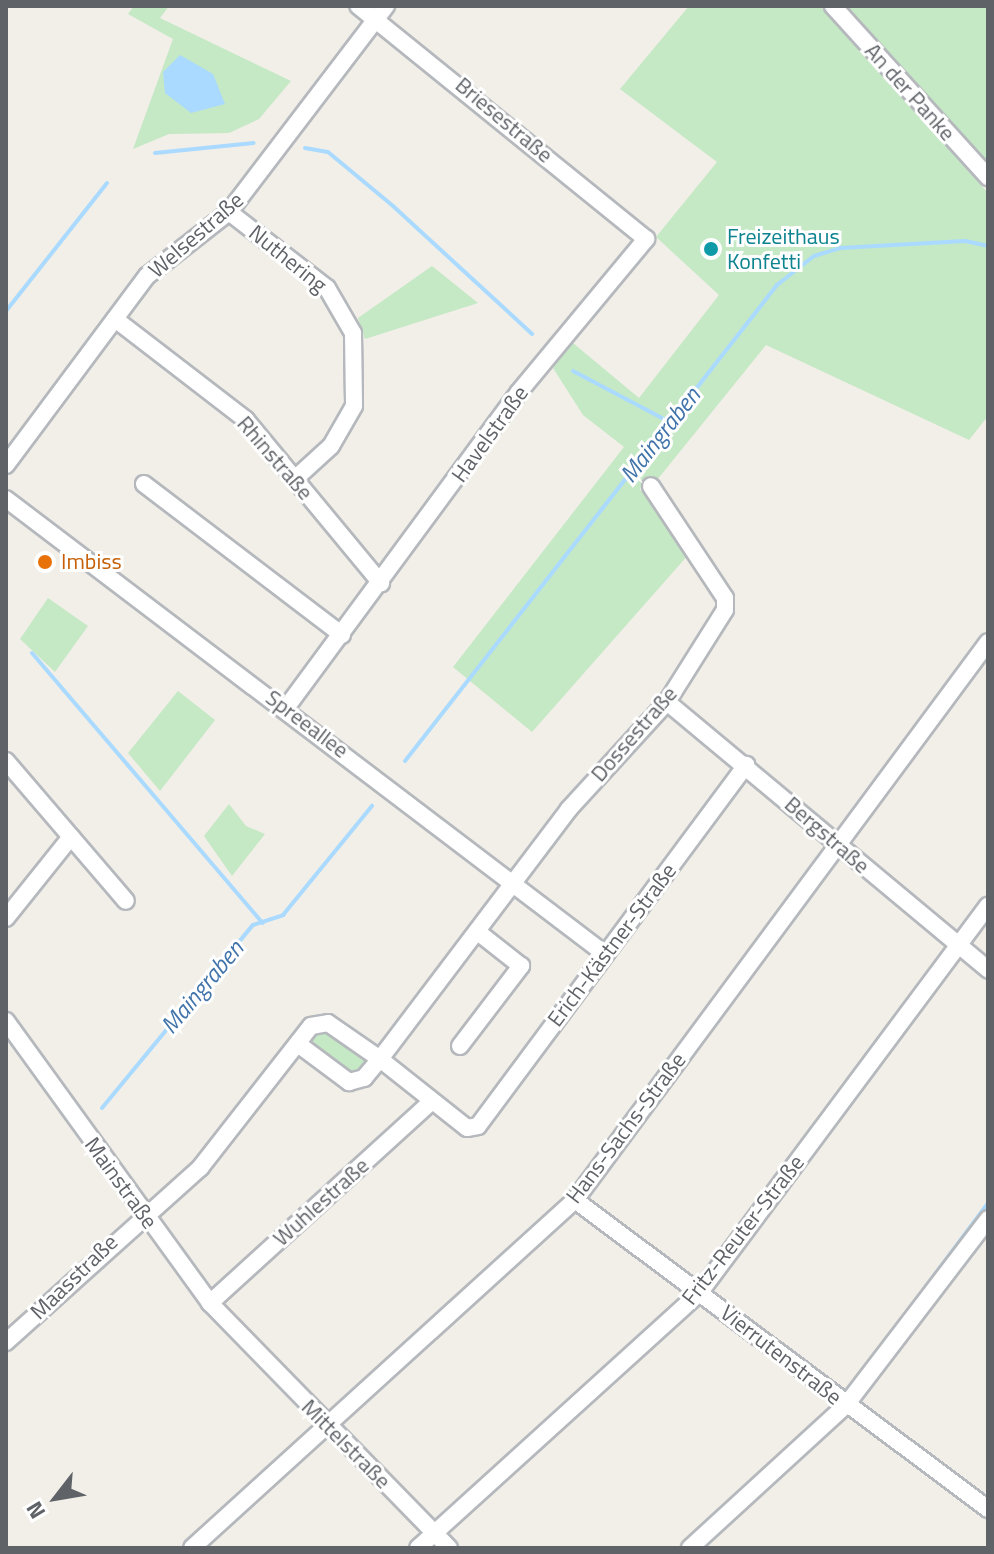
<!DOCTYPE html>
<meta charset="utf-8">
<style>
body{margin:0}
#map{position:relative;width:994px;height:1554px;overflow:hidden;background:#f1efe8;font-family:"Titillium Web",sans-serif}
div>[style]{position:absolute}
.green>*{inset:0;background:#c5e8c5}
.water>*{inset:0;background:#aadaff}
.stream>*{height:4px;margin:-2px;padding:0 2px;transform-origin:2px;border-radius:2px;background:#aadaff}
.roads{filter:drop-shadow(2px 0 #b5b8bc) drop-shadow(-2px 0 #b5b8bc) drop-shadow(0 2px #b5b8bc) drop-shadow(0 -2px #b5b8bc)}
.minor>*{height:16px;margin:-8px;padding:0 8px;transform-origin:8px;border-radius:8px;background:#fff}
.dots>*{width:22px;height:22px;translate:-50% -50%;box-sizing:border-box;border:4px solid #fff;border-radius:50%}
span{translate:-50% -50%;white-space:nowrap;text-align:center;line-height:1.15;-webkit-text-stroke:6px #fff;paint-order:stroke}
.street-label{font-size:22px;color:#5f6368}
.culture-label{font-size:22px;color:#0d838f}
.left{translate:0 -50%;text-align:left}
.food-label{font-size:22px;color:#c56008}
.water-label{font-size:24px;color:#4174aa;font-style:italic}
.frame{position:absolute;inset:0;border:8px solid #5f6368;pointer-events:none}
.north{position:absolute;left:16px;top:1458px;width:80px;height:80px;-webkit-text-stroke:6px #fff;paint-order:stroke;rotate:239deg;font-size:22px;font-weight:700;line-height:32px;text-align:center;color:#5f6368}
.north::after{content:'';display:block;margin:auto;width:28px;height:36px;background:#5f6368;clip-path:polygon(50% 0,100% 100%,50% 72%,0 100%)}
</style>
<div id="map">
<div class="green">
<div style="clip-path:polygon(134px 6px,169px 6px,160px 18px,291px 81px,259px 119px,229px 133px,169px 134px,133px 149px,173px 39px,128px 14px)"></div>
<div style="clip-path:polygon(689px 6px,820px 6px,988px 193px,988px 416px,969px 440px,766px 345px,657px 480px,643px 481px,640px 490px,655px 499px,689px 554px,532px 732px,453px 667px,624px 447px,583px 415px,553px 368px,573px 343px,639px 398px,719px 295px,656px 237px,717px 162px,620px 89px)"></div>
<div style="clip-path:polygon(840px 6px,988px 6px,988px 170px)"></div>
<div style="clip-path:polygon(432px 266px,478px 303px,365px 339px,358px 318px)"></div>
<div style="clip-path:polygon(48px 598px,88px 626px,55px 672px,20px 639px)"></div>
<div style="clip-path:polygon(178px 691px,215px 720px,160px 791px,128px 753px)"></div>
<div style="clip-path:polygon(229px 804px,246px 826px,265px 834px,232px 876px,204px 836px)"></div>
<div style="clip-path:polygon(326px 1029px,363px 1054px,366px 1068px,350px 1077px,313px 1051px,311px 1036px)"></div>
</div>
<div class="water">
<div style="clip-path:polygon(180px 55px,213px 74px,225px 104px,191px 113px,165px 93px,163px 72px)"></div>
</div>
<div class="stream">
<div style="left:305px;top:148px;width:23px;rotate:10deg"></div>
<div style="left:328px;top:152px;width:85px;rotate:39.7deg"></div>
<div style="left:393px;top:206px;width:189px;rotate:42.6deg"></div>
<div style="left:155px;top:153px;width:99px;rotate:-5.8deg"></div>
<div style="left:6px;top:311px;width:163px;rotate:-51.7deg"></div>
<div style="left:573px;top:371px;width:107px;rotate:27.8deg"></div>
<div style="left:32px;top:653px;width:355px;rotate:49.5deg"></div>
<div style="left:405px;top:761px;width:604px;rotate:-51.99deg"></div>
<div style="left:777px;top:285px;width:47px;rotate:-38.1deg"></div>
<div style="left:814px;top:256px;width:27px;rotate:-17deg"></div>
<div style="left:840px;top:248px;width:125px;rotate:-3.2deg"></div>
<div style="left:965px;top:241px;width:24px;rotate:12deg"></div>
<div style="left:102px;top:1108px;width:237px;rotate:-50.5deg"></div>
<div style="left:253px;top:925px;width:32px;rotate:-18deg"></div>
<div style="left:283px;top:915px;width:141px;rotate:-50.8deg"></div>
<div style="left:924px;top:1289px;width:107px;rotate:-53.3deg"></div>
<div style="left:852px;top:1384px;width:30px;rotate:-53deg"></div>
</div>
<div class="roads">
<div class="minor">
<div style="left:833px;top:6px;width:231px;rotate:47.8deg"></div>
<div style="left:229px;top:212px;width:124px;rotate:37.8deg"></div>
<div style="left:327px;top:288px;width:52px;rotate:60deg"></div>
<div style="left:353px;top:333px;width:73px;rotate:89.2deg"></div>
<div style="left:354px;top:406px;width:46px;rotate:119.9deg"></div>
<div style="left:331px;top:446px;width:46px;rotate:137.6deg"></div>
<div style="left:115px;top:319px;width:165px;rotate:37.6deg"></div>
<div style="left:246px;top:420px;width:212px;rotate:50.4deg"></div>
<div style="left:6px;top:465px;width:236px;rotate:-53.3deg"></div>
<div style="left:147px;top:276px;width:104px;rotate:-38deg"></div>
<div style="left:229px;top:212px;width:259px;rotate:-52.7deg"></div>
<div style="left:144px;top:484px;width:249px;rotate:37.3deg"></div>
<div style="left:6px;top:499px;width:752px;rotate:37.22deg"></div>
<div style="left:667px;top:702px;width:418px;rotate:39.8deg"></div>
<div style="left:286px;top:708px;width:393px;rotate:-53.6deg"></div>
<div style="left:519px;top:392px;width:199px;rotate:-50.3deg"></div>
<div style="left:646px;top:239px;width:370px;rotate:-141deg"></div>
<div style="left:6px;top:761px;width:184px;rotate:49.4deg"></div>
<div style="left:6px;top:918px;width:104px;rotate:-51.3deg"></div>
<div style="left:6px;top:1021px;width:348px;rotate:54.1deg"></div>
<div style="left:210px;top:1303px;width:342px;rotate:45.7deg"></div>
<div style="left:298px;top:1044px;width:64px;rotate:36.7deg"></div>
<div style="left:349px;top:1082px;width:16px;rotate:-15deg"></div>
<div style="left:364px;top:1078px;width:25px;rotate:-50deg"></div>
<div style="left:380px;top:1059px;width:111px;rotate:38.4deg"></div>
<div style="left:467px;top:1128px;width:11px;rotate:-10deg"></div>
<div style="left:478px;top:1126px;width:450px;rotate:-53.4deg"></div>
<div style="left:460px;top:1046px;width:101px;rotate:-52.7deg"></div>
<div style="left:521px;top:966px;width:55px;rotate:-141.7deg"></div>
<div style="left:575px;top:1200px;width:516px;rotate:36.8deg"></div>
<div style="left:210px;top:1303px;width:300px;rotate:-42.3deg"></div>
<div style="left:6px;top:1342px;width:261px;rotate:-41.9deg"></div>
<div style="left:200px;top:1168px;width:180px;rotate:-52deg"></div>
<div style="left:311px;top:1026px;width:17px;rotate:-10deg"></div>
<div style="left:328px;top:1023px;width:63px;rotate:34.7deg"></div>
<div style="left:380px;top:1059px;width:313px;rotate:-52.9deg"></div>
<div style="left:569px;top:809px;width:145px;rotate:-47.5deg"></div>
<div style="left:667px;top:702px;width:109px;rotate:-57.8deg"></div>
<div style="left:725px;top:610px;width:12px;rotate:-90deg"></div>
<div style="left:725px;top:598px;width:134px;rotate:-123.5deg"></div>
<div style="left:192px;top:1548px;width:517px;rotate:-42.26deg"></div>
<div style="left:575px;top:1200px;width:694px;rotate:-53.49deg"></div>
<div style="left:418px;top:1548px;width:381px;rotate:-42.2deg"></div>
<div style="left:700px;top:1292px;width:482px;rotate:-53.3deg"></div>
<div style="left:690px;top:1548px;width:212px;rotate:-42.5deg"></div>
<div style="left:846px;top:1405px;width:234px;rotate:-52.6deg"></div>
</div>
</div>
<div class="dots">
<div style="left:711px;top:249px;background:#0f9aa8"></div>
<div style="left:45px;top:562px;background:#e8710a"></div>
</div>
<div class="street-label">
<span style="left:910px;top:92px;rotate:48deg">An der Panke</span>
<span style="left:504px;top:120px;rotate:40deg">Briesestraße</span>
<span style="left:196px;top:235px;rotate:-41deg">Welsestraße</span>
<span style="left:288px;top:259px;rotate:39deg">Nuthering</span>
<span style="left:490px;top:434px;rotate:-54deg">Havelstraße</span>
<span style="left:275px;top:458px;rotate:49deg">Rhinstraße</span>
<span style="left:307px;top:724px;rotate:37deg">Spreeallee</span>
<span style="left:634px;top:734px;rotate:-49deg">Dossestraße</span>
<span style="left:827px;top:835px;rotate:41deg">Bergstraße</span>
<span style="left:612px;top:945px;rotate:-53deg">Erich-Kästner-Straße</span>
<span style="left:626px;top:1128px;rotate:-53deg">Hans-Sachs-Straße</span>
<span style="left:121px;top:1183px;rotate:54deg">Mainstraße</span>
<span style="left:321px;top:1202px;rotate:-42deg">Wuhlestraße</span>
<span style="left:743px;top:1230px;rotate:-52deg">Fritz-Reuter-Straße</span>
<span style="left:74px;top:1277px;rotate:-44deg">Maasstraße</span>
<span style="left:781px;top:1355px;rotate:38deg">Vierrutenstraße</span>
<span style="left:346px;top:1444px;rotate:45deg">Mittelstraße</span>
</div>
<div class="culture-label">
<span class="left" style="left:727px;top:249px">Freizeithaus<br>Konfetti</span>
</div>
<div class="food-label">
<span class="left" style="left:61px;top:562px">Imbiss</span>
</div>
<div class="water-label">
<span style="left:660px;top:435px;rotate:-52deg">Maingraben</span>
<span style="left:202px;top:987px;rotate:-50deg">Maingraben</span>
</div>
<div class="frame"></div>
<div class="north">N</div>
</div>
